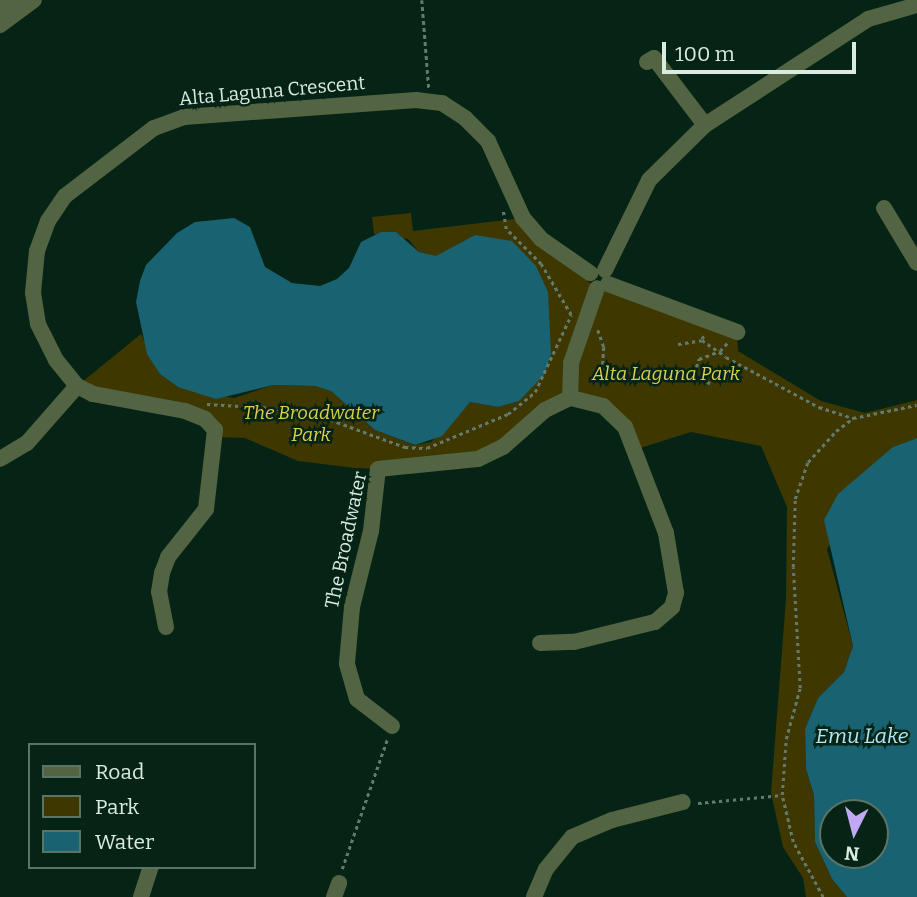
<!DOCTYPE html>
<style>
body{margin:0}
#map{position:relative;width:917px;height:897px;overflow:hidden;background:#062415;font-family:Bitter,serif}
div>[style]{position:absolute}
.green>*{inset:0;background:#3e3800}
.water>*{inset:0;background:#196271}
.path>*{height:2.5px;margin-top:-1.25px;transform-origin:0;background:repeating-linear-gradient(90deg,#637b6e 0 3.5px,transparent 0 7px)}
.minor>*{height:16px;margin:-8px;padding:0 8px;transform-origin:8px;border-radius:8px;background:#536443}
span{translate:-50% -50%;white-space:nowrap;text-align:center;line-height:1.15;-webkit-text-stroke:5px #062415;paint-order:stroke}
.street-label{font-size:19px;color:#daebe0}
.park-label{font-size:19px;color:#decf4a;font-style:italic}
.water-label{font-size:21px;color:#afe7f5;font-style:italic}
.legend{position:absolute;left:28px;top:743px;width:228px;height:126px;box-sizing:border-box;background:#062415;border:2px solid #5b7466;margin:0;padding:9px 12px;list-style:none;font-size:21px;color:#daebe0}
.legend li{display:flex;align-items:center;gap:14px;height:35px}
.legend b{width:35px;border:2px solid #5b7466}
.north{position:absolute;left:819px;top:799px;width:70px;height:70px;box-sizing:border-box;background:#062415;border:2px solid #5b7466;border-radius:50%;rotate:186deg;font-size:19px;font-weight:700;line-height:28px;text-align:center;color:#daebe0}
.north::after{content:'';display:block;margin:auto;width:24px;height:32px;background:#c1a8f3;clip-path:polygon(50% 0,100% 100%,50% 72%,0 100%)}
.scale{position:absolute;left:662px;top:42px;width:194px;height:32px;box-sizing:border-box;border:4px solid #daebe0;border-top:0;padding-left:9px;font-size:21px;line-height:24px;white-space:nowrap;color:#daebe0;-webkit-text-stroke:5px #062415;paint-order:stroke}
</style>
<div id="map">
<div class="green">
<div style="clip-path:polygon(411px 213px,413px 231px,523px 218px,593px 286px,737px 332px,738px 351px,821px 401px,865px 413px,917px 400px,917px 438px,893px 447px,827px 549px,853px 646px,844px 672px,818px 698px,805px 729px,806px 769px,814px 795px,815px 842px,832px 879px,847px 897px,806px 897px,803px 878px,783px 847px,771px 793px,786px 599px,787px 507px,761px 446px,691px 432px,634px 450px,616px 415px,570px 398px,503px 447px,378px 469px,355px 468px,298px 461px,245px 438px,215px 437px,212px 424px,77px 386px,141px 334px,160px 374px,178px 387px,234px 398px,273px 385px,315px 386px,331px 391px,375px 430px,414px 445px,431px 442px,470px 402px,498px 407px,519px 401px,475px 235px,436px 257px,419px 252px,408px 239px,374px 234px,372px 217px)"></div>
</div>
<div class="water">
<div style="clip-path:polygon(234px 218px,250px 227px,265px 267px,292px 283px,320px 286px,337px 279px,349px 268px,361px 242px,381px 232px,396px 232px,419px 252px,436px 256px,475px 235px,512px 241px,536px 266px,548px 292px,551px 354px,544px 375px,519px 401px,498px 407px,470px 402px,442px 436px,415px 445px,375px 430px,331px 391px,315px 386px,273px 385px,216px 399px,178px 387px,160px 374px,147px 354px,136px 302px,140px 281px,146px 265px,177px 233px,195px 222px)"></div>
<div style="clip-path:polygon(evenodd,917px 438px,917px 897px,847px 897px,832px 879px,815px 842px,814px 795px,806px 769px,805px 729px,818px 698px,844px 672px,853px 646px,824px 520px,838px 494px,893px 447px,917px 438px,833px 813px,875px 813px,875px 855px,833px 855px,833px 813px)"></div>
</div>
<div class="path">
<div style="left:422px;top:0;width:88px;rotate:85.5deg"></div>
<div style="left:598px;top:330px;width:18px;rotate:71deg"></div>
<div style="left:604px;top:347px;width:27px;rotate:94deg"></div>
<div style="left:704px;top:336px;width:4px;rotate:117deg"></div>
<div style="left:702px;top:340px;width:29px;rotate:35deg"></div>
<div style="left:726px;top:357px;width:106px;rotate:28.3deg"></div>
<div style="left:819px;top:407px;width:36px;rotate:18deg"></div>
<div style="left:678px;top:344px;width:24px;rotate:-9deg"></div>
<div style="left:710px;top:384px;width:19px;rotate:-148deg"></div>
<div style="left:694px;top:374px;width:16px;rotate:-72deg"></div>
<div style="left:699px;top:359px;width:22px;rotate:-21deg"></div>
<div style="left:720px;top:351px;width:12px;rotate:-48deg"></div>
<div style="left:207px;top:404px;width:97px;rotate:3.5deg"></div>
<div style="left:304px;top:410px;width:108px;rotate:20.1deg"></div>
<div style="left:405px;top:447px;width:22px;rotate:3deg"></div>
<div style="left:427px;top:448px;width:88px;rotate:-22.8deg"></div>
<div style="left:508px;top:414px;width:35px;rotate:-39deg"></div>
<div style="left:535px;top:392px;width:85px;rotate:-64.9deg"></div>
<div style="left:571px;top:315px;width:59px;rotate:-120.5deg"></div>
<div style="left:541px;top:264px;width:49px;rotate:-135deg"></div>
<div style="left:506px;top:229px;width:18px;rotate:-99deg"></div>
<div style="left:698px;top:803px;width:84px;rotate:-5.4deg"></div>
<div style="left:342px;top:869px;width:137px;rotate:-70.8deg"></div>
<div style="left:823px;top:897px;width:63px;rotate:-118.6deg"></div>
<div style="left:793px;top:842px;width:48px;rotate:-103.2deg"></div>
<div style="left:782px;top:795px;width:56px;rotate:-85.9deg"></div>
<div style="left:786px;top:739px;width:53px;rotate:-74.6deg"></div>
<div style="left:800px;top:688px;width:121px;rotate:-93.3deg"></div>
<div style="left:793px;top:567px;width:68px;rotate:-88.3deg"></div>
<div style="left:795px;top:499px;width:39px;rotate:-71deg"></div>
<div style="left:808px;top:462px;width:42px;rotate:-47.9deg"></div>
<div style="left:836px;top:431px;width:21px;rotate:-37deg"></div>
<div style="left:853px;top:418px;width:65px;rotate:-11.5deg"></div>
</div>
<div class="minor">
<div style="left:0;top:10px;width:17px;rotate:-36deg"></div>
<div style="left:0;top:25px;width:42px;rotate:-36.3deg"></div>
<div style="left:647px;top:62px;width:8px;rotate:-30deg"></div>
<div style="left:654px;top:58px;width:84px;rotate:52.7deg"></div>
<div style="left:884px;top:208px;width:64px;rotate:59deg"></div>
<div style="left:605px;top:270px;width:100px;rotate:-63.9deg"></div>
<div style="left:649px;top:180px;width:78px;rotate:-44.5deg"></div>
<div style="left:705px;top:125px;width:194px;rotate:-33deg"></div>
<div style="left:868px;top:19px;width:51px;rotate:-15.9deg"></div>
<div style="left:608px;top:284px;width:138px;rotate:20.4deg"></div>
<div style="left:0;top:459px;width:31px;rotate:-31deg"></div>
<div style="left:27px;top:443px;width:76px;rotate:-48.7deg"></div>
<div style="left:166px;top:627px;width:36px;rotate:-101deg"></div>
<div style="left:159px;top:592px;width:19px;rotate:-81deg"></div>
<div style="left:162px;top:573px;width:17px;rotate:-69deg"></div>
<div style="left:168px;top:557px;width:61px;rotate:-51.6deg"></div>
<div style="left:206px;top:509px;width:80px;rotate:-83.5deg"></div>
<div style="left:215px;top:430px;width:15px;rotate:-132deg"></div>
<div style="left:205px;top:419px;width:22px;rotate:-158deg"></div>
<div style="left:185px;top:411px;width:94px;rotate:-169.5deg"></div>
<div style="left:93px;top:394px;width:18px;rotate:-153deg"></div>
<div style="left:77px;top:386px;width:33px;rotate:-129deg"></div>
<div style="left:56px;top:360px;width:40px;rotate:-116.6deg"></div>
<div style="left:38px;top:324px;width:31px;rotate:-99deg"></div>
<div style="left:33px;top:293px;width:42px;rotate:-84.6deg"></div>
<div style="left:37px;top:251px;width:32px;rotate:-70deg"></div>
<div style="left:48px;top:221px;width:30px;rotate:-56deg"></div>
<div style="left:65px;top:196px;width:112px;rotate:-37.4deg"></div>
<div style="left:154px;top:128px;width:32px;rotate:-20deg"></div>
<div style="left:184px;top:117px;width:233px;rotate:-4.2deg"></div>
<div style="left:416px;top:100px;width:26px;rotate:7deg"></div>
<div style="left:442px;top:103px;width:27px;rotate:33deg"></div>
<div style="left:465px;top:118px;width:33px;rotate:45deg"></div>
<div style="left:488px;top:141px;width:85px;rotate:65.6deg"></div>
<div style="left:523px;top:218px;width:28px;rotate:49deg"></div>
<div style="left:541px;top:239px;width:60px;rotate:34.8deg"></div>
<div style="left:540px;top:643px;width:34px;rotate:-2deg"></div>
<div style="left:574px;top:642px;width:83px;rotate:-13.9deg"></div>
<div style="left:655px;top:622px;width:23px;rotate:-41deg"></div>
<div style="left:672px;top:607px;width:15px;rotate:-74deg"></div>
<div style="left:676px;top:593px;width:61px;rotate:-99.5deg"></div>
<div style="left:666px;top:533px;width:114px;rotate:-111.1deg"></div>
<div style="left:625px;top:427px;width:30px;rotate:-136deg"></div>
<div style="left:603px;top:406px;width:34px;rotate:-166deg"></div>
<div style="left:392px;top:726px;width:44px;rotate:-142.4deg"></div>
<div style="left:357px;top:699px;width:37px;rotate:-106deg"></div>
<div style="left:347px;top:663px;width:56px;rotate:-84.9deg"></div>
<div style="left:352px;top:607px;width:78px;rotate:-76deg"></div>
<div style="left:371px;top:531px;width:62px;rotate:-83.6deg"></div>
<div style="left:378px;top:469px;width:100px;rotate:-5.7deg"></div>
<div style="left:478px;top:459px;width:28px;rotate:-26deg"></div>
<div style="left:503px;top:447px;width:56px;rotate:-41.4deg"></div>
<div style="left:545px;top:410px;width:28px;rotate:-26deg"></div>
<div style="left:570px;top:398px;width:35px;rotate:-88deg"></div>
<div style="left:571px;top:363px;width:79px;rotate:-70.9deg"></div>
<div style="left:141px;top:897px;width:32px;rotate:-72deg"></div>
<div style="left:334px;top:897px;width:15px;rotate:-70deg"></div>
<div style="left:534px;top:897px;width:30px;rotate:-67deg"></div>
<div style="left:546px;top:869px;width:41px;rotate:-50.9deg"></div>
<div style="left:572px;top:837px;width:43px;rotate:-23deg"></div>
<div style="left:612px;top:820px;width:73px;rotate:-14.2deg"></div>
</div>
<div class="street-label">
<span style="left:272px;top:91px;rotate:-5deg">Alta Laguna Crescent</span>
<span style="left:346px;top:540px;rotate:-78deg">The Broadwater</span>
</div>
<div class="park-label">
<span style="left:666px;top:374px">Alta Laguna Park</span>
<span style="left:311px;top:424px">The Broadwater<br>Park</span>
</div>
<div class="water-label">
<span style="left:862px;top:736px">Emu Lake</span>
</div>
<ul class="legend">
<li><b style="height:9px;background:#536443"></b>Road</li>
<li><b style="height:19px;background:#3e3800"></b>Park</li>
<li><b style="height:19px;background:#196271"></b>Water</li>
</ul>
<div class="north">N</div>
<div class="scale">100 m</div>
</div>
